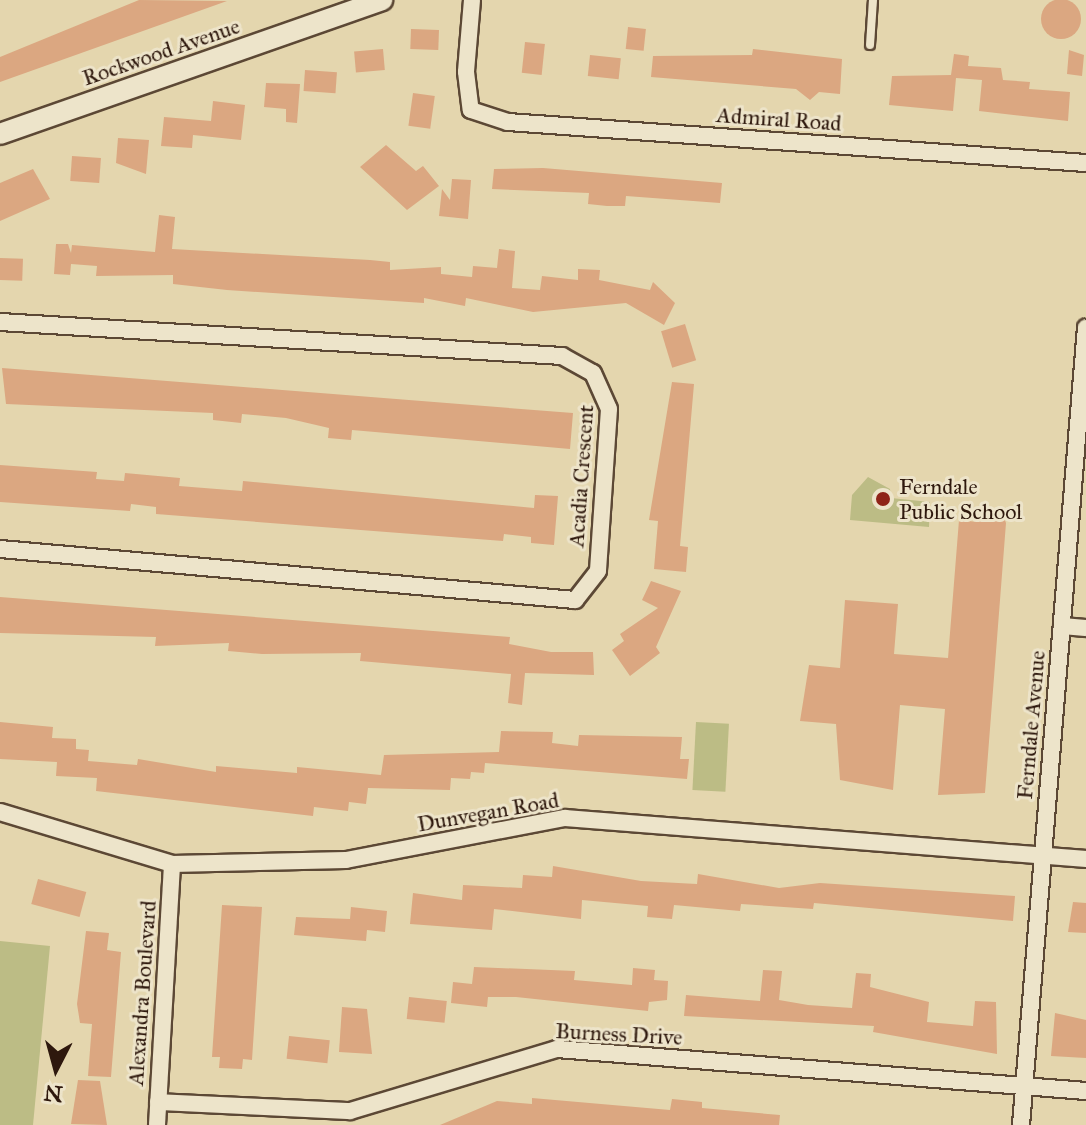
<!DOCTYPE html>
<style>
body{margin:0}
#map{position:relative;width:1086px;height:1125px;overflow:hidden;background:#e4d6ae;font-family:"IM FELL Great Primer",serif}
div>[style]{position:absolute}
.green>*{inset:0;background:#bcbc85;transform-origin:0 0}
.building>*{inset:0;background:#dba781;transform-origin:0 0}
.round{border-radius:50%}
.roads{filter:drop-shadow(2px 0 #5c4835) drop-shadow(-2px 0 #5c4835) drop-shadow(0 2px #5c4835) drop-shadow(0 -2px #5c4835)}
.service>*{height:8px;margin:-4px;padding:0 4px;transform-origin:4px;border-radius:4px;background:#ede4ca}
.minor>*{height:16px;margin:-8px;padding:0 8px;transform-origin:8px;border-radius:8px;background:#ede4ca}
.tertiary>*{height:20px;margin:-10px;padding:0 10px;transform-origin:10px;border-radius:10px;background:#ede4ca}
.dots>*{width:22px;height:22px;translate:-50% -50%;box-sizing:border-box;border:4px solid #ede4ca;border-radius:50%}
span{translate:-50% -50%;white-space:nowrap;text-align:center;line-height:1.15;-webkit-text-stroke:6px #ede4ca;paint-order:stroke}
.street-label{font-size:22px;color:#2e180d}
.poi-label{font-size:22px;color:#2e180d}
.left{translate:0 -50%;text-align:left}
.north{position:absolute;left:16px;top:1029px;width:80px;height:80px;-webkit-text-stroke:6px #ede4ca;paint-order:stroke;rotate:186deg;font-size:22px;font-weight:700;line-height:32px;text-align:center;color:#2e180d}
.north::after{content:'';display:block;margin:auto;width:28px;height:36px;background:#2e180d;clip-path:polygon(50% 0,100% 100%,50% 72%,0 100%)}
</style>
<div id="map">
<div class="green">
<div style="clip-path:polygon(868px 477px,890px 489px,891px 498px,930px 502px,929px 527px,850px 520px,852px 495px)"></div>
<div style="left:696px;top:722px;width:33px;height:68px;rotate:3deg"></div>
<div style="clip-path:polygon(0 941px,50px 946px,33px 1125px,0 1125px)"></div>
</div>
<div class="building">
<div class="round" style="left:1041px;top:-1px;width:40px;height:40px"></div>
<div style="clip-path:polygon(139px 0,227px 1px,0 82px,0 57px)"></div>
<div style="left:628px;top:27px;width:18px;height:22px;rotate:6deg"></div>
<div style="left:411px;top:29px;width:28px;height:20px;rotate:2deg"></div>
<div style="left:525px;top:42px;width:20px;height:31px;rotate:6deg"></div>
<div style="left:383px;top:49px;width:21px;height:29px;rotate:85deg"></div>
<div style="clip-path:polygon(753px 49px,842px 59px,840px 94px,819px 92px,810px 100px,796px 89px,651px 77px,653px 56px,752px 55px)"></div>
<div style="clip-path:polygon(1069px 50px,1084px 55px,1082px 76px,1067px 74px)"></div>
<div style="clip-path:polygon(954px 54px,969px 56px,968px 66px,1001px 68px,1003px 80px,1030px 82px,1029px 89px,1070px 92px,1068px 121px,979px 111px,982px 80px,956px 78px,953px 111px,889px 105px,892px 76px,951px 75px)"></div>
<div style="left:590px;top:55px;width:31px;height:21px;rotate:6deg"></div>
<div style="left:305px;top:70px;width:32px;height:21px;rotate:4deg"></div>
<div style="clip-path:polygon(266px 83px,300px 84px,297px 123px,286px 122px,286px 109px,264px 107px)"></div>
<div style="left:413px;top:93px;width:22px;height:33px;rotate:8deg"></div>
<div style="clip-path:polygon(213px 101px,245px 105px,241px 140px,193px 135px,192px 148px,161px 146px,164px 117px,211px 121px)"></div>
<div style="clip-path:polygon(118px 138px,149px 140px,146px 174px,116px 163px)"></div>
<div style="clip-path:polygon(386px 145px,416px 171px,423px 166px,439px 186px,407px 210px,360px 167px)"></div>
<div style="left:72px;top:156px;width:29px;height:25px;rotate:4deg"></div>
<div style="clip-path:polygon(543px 168px,722px 183px,720px 203px,626px 196px,625px 206px,607px 206px,588px 204px,589px 193px,492px 189px,494px 169px)"></div>
<div style="clip-path:polygon(33px 169px,50px 199px,0 221px,0 183px)"></div>
<div style="clip-path:polygon(452px 179px,471px 180px,468px 219px,439px 216px,442px 189px,450px 200px)"></div>
<div style="clip-path:polygon(159px 215px,175px 217px,172px 249px,370px 260px,390px 262px,390px 270px,441px 267px,441px 274px,472px 277px,473px 266px,497px 268px,499px 249px,515px 251px,512px 288px,540px 290px,542px 276px,578px 280px,578px 269px,600px 270px,599px 280px,650px 290px,653px 282px,675px 303px,664px 325px,626px 303px,533px 312px,466px 298px,465px 306px,424px 298px,424px 303px,227px 290px,173px 284px,173px 275px,96px 276px,97px 266px,71px 264px,70px 275px,54px 274px,56px 244px,68px 244px,71px 253px,72px 245px,155px 252px)"></div>
<div style="left:0;top:258px;width:23px;height:22px;rotate:2deg"></div>
<div style="left:685px;top:324px;width:38px;height:25px;rotate:73deg"></div>
<div style="clip-path:polygon(2px 368px,573px 413px,570px 449px,352px 430px,351px 440px,328px 438px,329px 428px,286px 418px,242px 414px,241px 423px,213px 420px,213px 413px,6px 404px)"></div>
<div style="clip-path:polygon(672px 382px,694px 384px,680px 546px,688px 547px,686px 572px,654px 569px,658px 521px,649px 520px)"></div>
<div style="clip-path:polygon(0 465px,97px 472px,96px 479px,124px 481px,125px 473px,180px 478px,179px 486px,242px 491px,243px 481px,534px 508px,535px 495px,558px 496px,554px 545px,531px 543px,531px 537px,504px 534px,503px 541px,156px 514px,156px 507px,131px 504px,130px 511px,0 502px)"></div>
<div style="clip-path:polygon(978px 513px,1003px 515px,1006px 523px,985px 793px,938px 795px,945px 709px,900px 705px,893px 790px,840px 780px,836px 724px,800px 721px,809px 665px,840px 668px,845px 600px,898px 604px,894px 654px,948px 658px,959px 520px,977px 522px)"></div>
<div style="clip-path:polygon(651px 581px,681px 591px,656px 647px,660px 653px,630px 676px,612px 650px,624px 641px,620px 634px,658px 608px,642px 600px)"></div>
<div style="clip-path:polygon(0 597px,510px 637px,509px 644px,551px 652px,593px 652px,594px 675px,525px 673px,522px 705px,508px 703px,511px 674px,360px 661px,361px 653px,262px 654px,228px 651px,229px 643px,155px 646px,156px 637px,0 633px)"></div>
<div style="clip-path:polygon(0 722px,53px 727px,52px 738px,76px 739px,76px 749px,89px 750px,88px 761px,137px 765px,138px 759px,216px 772px,216px 766px,297px 773px,297px 767px,381px 775px,384px 755px,499px 752px,501px 731px,553px 732px,552px 743px,578px 746px,579px 735px,682px 737px,680px 759px,689px 759px,687px 779px,485px 763px,484px 773px,471px 772px,470px 779px,451px 778px,450px 790px,368px 788px,366px 804px,349px 802px,348px 811px,314px 807px,313px 816px,96px 791px,97px 778px,56px 776px,57px 762px,0 759px)"></div>
<div style="clip-path:polygon(553px 866px,641px 881px,697px 884px,698px 874px,779px 888px,820px 883px,1015px 896px,1013px 921px,814px 903px,813px 909px,741px 904px,740px 911px,674px 905px,672px 919px,647px 917px,648px 906px,582px 900px,581px 919px,494px 909px,492px 930px,410px 924px,413px 893px,462px 900px,463px 885px,522px 888px,523px 875px,552px 877px)"></div>
<div style="left:38px;top:879px;width:50px;height:26px;rotate:15deg"></div>
<div style="clip-path:polygon(1073px 902px,1086px 903px,1086px 933px,1068px 932px)"></div>
<div style="clip-path:polygon(222px 905px,262px 907px,252px 1060px,243px 1059px,242px 1069px,219px 1068px,220px 1057px,212px 1057px)"></div>
<div style="clip-path:polygon(351px 907px,387px 911px,385px 932px,367px 930px,366px 941px,294px 935px,296px 917px,350px 919px)"></div>
<div style="clip-path:polygon(86px 931px,109px 933px,107px 950px,121px 952px,111px 1077px,88px 1076px,92px 1024px,80px 1023px,77px 1004px)"></div>
<div style="clip-path:polygon(474px 967px,575px 971px,574px 980px,632px 985px,633px 968px,655px 970px,654px 980px,668px 981px,667px 1000px,649px 1002px,648px 1011px,516px 997px,488px 997px,487px 1007px,451px 1003px,453px 982px,472px 984px)"></div>
<div style="clip-path:polygon(763px 970px,782px 971px,779px 1000px,808px 1005px,852px 1008px,856px 973px,871px 974px,870px 987px,929px 1002px,927px 1022px,973px 1026px,975px 1001px,996px 1002px,997px 1054px,873px 1032px,874px 1026px,684px 1016px,686px 995px,760px 1001px)"></div>
<div style="left:409px;top:997px;width:38px;height:22px;rotate:6deg"></div>
<div style="clip-path:polygon(342px 1007px,367px 1009px,372px 1054px,339px 1052px)"></div>
<div style="clip-path:polygon(1055px 1013px,1086px 1020px,1086px 1058px,1051px 1056px)"></div>
<div style="left:289px;top:1036px;width:41px;height:23px;rotate:6deg"></div>
<div style="clip-path:polygon(78px 1080px,100px 1081px,107px 1125px,71px 1124px)"></div>
<div style="clip-path:polygon(532px 1098px,670px 1110px,672px 1099px,702px 1102px,702px 1108px,780px 1115px,779px 1125px,440px 1125px,497px 1101px,532px 1104px)"></div>
</div>
<div class="roads">
<div class="service">
<div style="left:870px;top:45px;width:45px;rotate:-86.2deg"></div>
</div>
<div class="minor">
<div style="left:472px;top:0;width:72px;rotate:94.8deg"></div>
<div style="left:466px;top:72px;width:38px;rotate:83deg"></div>
<div style="left:471px;top:110px;width:39px;rotate:18deg"></div>
<div style="left:508px;top:122px;width:579px;rotate:4.06deg"></div>
<div style="left:0;top:322px;width:563px;rotate:3.46deg"></div>
<div style="left:562px;top:356px;width:35px;rotate:29deg"></div>
<div style="left:593px;top:373px;width:39px;rotate:66deg"></div>
<div style="left:609px;top:409px;width:162px;rotate:93.9deg"></div>
<div style="left:598px;top:571px;width:37px;rotate:128deg"></div>
<div style="left:575px;top:600px;width:577px;rotate:-174.93deg"></div>
<div style="left:1062px;top:626px;width:24px;rotate:5deg"></div>
<div style="left:0;top:812px;width:180px;rotate:16.8deg"></div>
<div style="left:172px;top:864px;width:174px;rotate:-1.3deg"></div>
<div style="left:346px;top:860px;width:223px;rotate:-10.9deg"></div>
<div style="left:565px;top:818px;width:523px;rotate:4.5deg"></div>
<div style="left:158px;top:1102px;width:192px;rotate:2.7deg"></div>
<div style="left:350px;top:1111px;width:216px;rotate:-16.7deg"></div>
<div style="left:557px;top:1049px;width:531px;rotate:4.54deg"></div>
<div style="left:157px;top:1125px;width:261px;rotate:-86.7deg"></div>
<div style="left:1021px;top:1125px;width:800px;rotate:-85.34deg"></div>
</div>
<div class="tertiary">
<div style="left:0;top:134px;width:405px;rotate:-19.3deg"></div>
</div>
</div>
<div class="dots">
<div style="left:883px;top:499px;background:#8f2418"></div>
</div>
<div class="street-label">
<span style="left:161px;top:52px;rotate:-19deg">Rockwood Avenue</span>
<span style="left:779px;top:119px;rotate:4deg">Admiral Road</span>
<span style="left:581px;top:476px;rotate:-86deg">Acadia Crescent</span>
<span style="left:1031px;top:725px;rotate:-85deg">Ferndale Avenue</span>
<span style="left:488px;top:812px;rotate:-10deg">Dunvegan Road</span>
<span style="left:142px;top:993px;rotate:-86deg">Alexandra Boulevard</span>
<span style="left:619px;top:1034px;rotate:3deg">Burness Drive</span>
</div>
<div class="poi-label">
<span class="left" style="left:899px;top:499px">Ferndale<br>Public School</span>
</div>
<div class="north">N</div>
</div>
